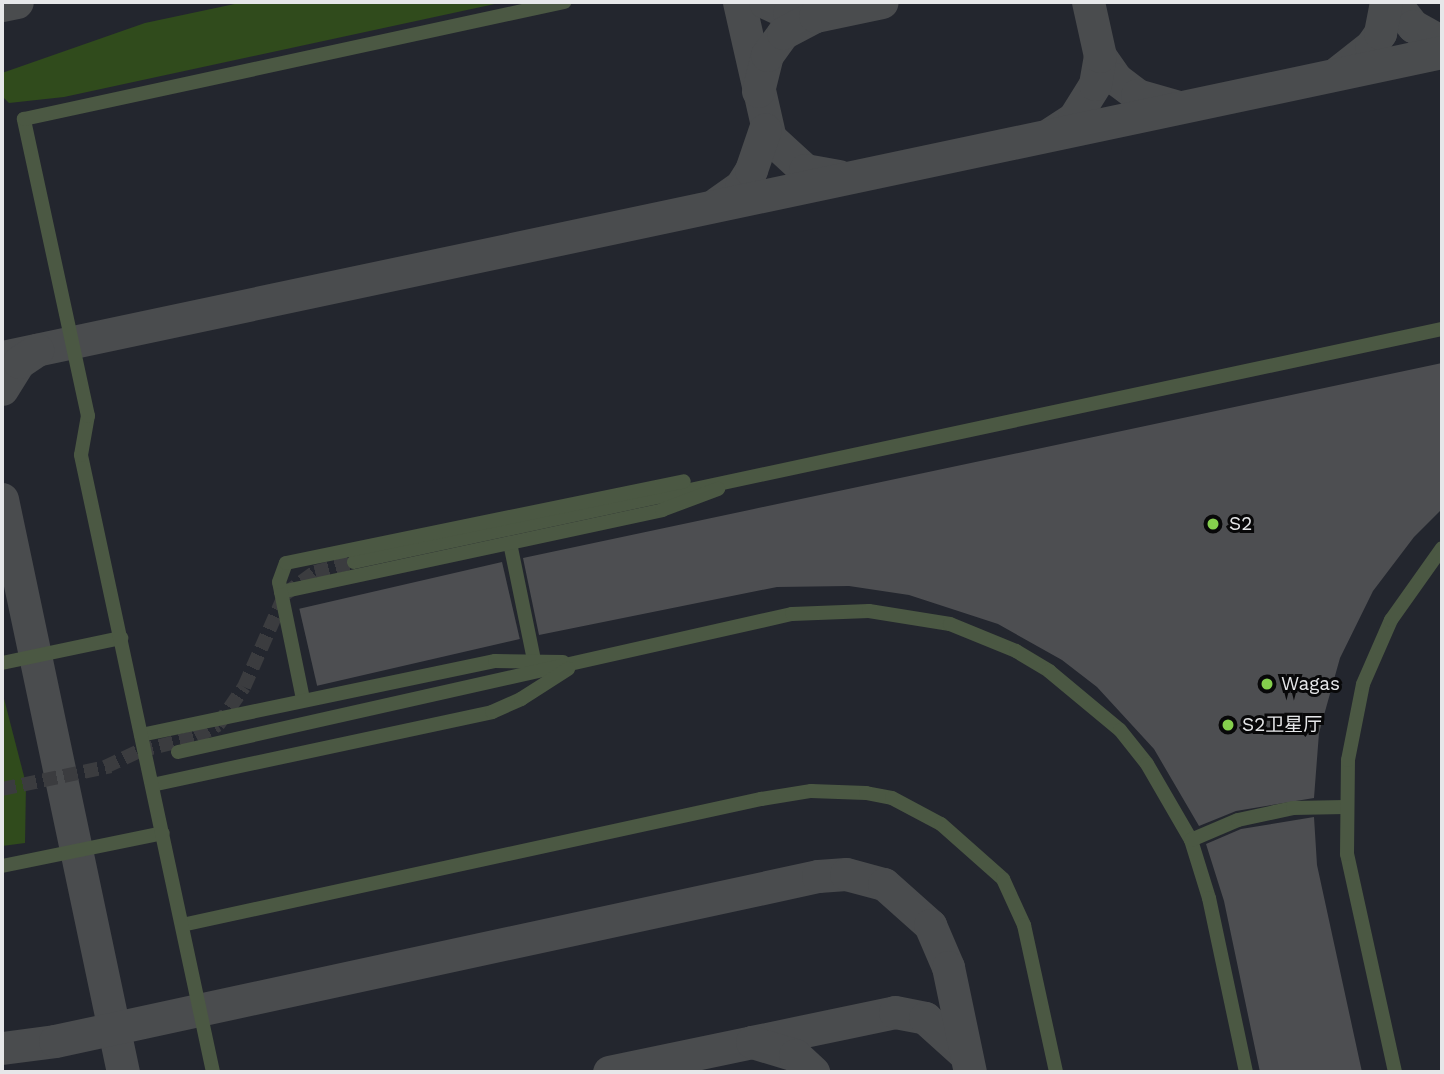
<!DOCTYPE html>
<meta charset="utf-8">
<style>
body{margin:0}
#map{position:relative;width:1444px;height:1074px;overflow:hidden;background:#1d1e21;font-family:"Work Sans","Noto Sans SC",sans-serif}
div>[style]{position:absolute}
.built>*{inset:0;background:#23262e;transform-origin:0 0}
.green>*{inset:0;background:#304b1c}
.taxiway>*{height:33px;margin:-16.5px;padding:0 16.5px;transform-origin:16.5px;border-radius:16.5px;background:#4a4c4e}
.building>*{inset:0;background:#4d4e51;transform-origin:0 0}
.minor-tunnel>*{height:14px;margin-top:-7px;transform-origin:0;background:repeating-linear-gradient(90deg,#3b3c3f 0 14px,transparent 0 21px)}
.minor>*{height:14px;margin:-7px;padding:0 7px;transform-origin:7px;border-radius:7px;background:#4b5843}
.dots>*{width:19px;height:19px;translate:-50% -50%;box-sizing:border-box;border:4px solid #080809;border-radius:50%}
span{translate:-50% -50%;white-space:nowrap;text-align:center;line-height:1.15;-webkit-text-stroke:6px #080809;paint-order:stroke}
.poi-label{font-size:19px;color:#e6e7e9}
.left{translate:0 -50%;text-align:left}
.frame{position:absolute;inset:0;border:4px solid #e6e7e9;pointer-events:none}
</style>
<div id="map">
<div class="built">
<div style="left:2px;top:2px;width:1440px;height:1070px"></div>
</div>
<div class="green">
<div style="clip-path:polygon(244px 2px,504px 2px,64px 97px,9px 103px,2px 96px,2px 73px,145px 23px)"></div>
<div style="clip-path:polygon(2px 691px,26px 784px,25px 843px,2px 846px)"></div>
</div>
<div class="taxiway">
<div style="left:739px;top:2px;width:139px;rotate:77.2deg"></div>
<div style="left:770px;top:138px;width:47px;rotate:42.4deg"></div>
<div style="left:805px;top:170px;width:34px;rotate:10deg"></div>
<div style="left:765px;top:2px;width:26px;rotate:25deg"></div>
<div style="left:789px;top:13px;width:26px;rotate:7deg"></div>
<div style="left:1394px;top:2px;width:31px;rotate:52deg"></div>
<div style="left:1413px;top:26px;width:33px;rotate:29deg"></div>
<div style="left:2px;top:5px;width:15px;rotate:-11deg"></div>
<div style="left:1100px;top:56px;width:28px;rotate:55deg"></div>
<div style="left:1116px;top:79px;width:26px;rotate:37deg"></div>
<div style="left:1137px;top:95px;width:40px;rotate:16deg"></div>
<div style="left:1338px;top:72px;width:42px;rotate:-38.2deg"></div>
<div style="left:1371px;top:46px;width:16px;rotate:-55deg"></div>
<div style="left:1380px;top:33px;width:32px;rotate:-79deg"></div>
<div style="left:758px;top:91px;width:37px;rotate:-76deg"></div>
<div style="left:767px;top:55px;width:27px;rotate:-54deg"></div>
<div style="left:783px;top:33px;width:36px;rotate:-28deg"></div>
<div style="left:815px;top:16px;width:68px;rotate:-11.8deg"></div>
<div style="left:1051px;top:133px;width:27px;rotate:-33deg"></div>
<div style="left:1074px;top:118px;width:40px;rotate:-58deg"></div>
<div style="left:1095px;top:84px;width:28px;rotate:-80deg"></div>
<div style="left:1100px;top:56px;width:55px;rotate:-102.5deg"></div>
<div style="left:717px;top:203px;width:29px;rotate:-35deg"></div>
<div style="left:741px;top:186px;width:19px;rotate:-58deg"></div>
<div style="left:751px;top:170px;width:43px;rotate:-71.1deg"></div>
<div style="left:2px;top:357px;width:1472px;rotate:-11.96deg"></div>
<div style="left:2px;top:389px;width:32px;rotate:-58deg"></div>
<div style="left:19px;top:362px;width:22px;rotate:-34deg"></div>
<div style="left:2px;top:499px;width:586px;rotate:78.08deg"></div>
<div style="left:752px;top:1042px;width:146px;rotate:-11.8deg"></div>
<div style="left:895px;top:1012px;width:31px;rotate:11deg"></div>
<div style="left:925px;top:1018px;width:55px;rotate:42.1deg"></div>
<div style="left:2px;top:1048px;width:53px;rotate:-7.5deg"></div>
<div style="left:55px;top:1041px;width:781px;rotate:-12.2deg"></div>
<div style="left:818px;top:876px;width:28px;rotate:-4deg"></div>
<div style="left:846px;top:874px;width:39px;rotate:15deg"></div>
<div style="left:884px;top:884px;width:62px;rotate:41.7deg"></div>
<div style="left:930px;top:925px;width:46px;rotate:66.8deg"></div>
<div style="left:948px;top:967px;width:107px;rotate:78.2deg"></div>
<div style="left:609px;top:1072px;width:146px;rotate:-11.8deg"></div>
<div style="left:752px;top:1042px;width:45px;rotate:16.8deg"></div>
<div style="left:795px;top:1055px;width:25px;rotate:43deg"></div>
</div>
<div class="building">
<div style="clip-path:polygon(1442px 363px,1442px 509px,1414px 537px,1373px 591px,1340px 658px,1319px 733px,1314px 798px,1236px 811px,1199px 826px,1154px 749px,1097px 687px,1062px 660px,998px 624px,909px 595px,849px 586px,777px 587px,539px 635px,523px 558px)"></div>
<div style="left:502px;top:562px;width:79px;height:208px;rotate:77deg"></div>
<div style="clip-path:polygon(1314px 817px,1317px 865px,1362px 1072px,1260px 1072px,1224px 901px,1206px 844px,1241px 829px)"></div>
</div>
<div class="minor-tunnel">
<div style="left:105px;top:767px;width:38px;rotate:-25deg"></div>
<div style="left:139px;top:751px;width:59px;rotate:-13.8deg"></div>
<div style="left:196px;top:737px;width:25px;rotate:-29deg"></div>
<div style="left:218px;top:725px;width:46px;rotate:-55.6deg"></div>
<div style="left:244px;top:687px;width:102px;rotate:-66.2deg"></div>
<div style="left:285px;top:594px;width:37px;rotate:-36deg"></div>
<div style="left:315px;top:572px;width:40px;rotate:-14.4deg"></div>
<div style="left:2px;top:789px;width:111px;rotate:-11.9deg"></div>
</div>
<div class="minor">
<div style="left:510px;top:543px;width:119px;rotate:78.4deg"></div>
<div style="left:354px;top:562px;width:1113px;rotate:-12.09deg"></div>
<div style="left:281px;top:592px;width:390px;rotate:-12.1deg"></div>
<div style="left:662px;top:510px;width:60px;rotate:-20.6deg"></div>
<div style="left:2px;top:663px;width:122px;rotate:-11.9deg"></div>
<div style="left:303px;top:699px;width:119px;rotate:-101.6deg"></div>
<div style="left:279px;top:582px;width:20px;rotate:-70deg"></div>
<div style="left:286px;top:563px;width:406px;rotate:-11.6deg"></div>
<div style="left:141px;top:735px;width:362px;rotate:-11.8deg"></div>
<div style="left:495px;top:661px;width:68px;rotate:0.8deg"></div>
<div style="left:178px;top:752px;width:629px;rotate:-12.67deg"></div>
<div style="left:792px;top:614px;width:77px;rotate:-2.2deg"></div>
<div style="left:869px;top:611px;width:82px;rotate:9.1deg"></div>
<div style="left:950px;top:624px;width:71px;rotate:22.2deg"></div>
<div style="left:1016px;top:651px;width:39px;rotate:31deg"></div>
<div style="left:1049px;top:671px;width:92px;rotate:39.7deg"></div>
<div style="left:1120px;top:730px;width:43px;rotate:51.5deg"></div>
<div style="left:1147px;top:764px;width:88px;rotate:59.9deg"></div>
<div style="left:1191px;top:840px;width:61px;rotate:72.8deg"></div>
<div style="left:1209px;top:898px;width:178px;rotate:78deg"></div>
<div style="left:152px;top:785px;width:348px;rotate:-12.1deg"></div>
<div style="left:492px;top:712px;width:32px;rotate:-24deg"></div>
<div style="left:521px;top:699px;width:56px;rotate:-32.6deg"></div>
<div style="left:1191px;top:840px;width:51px;rotate:-23.1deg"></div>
<div style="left:1238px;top:820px;width:56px;rotate:-12.3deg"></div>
<div style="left:1293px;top:808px;width:52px;rotate:-1.1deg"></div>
<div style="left:2px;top:866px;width:164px;rotate:-11.6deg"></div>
<div style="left:182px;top:925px;width:593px;rotate:-12.28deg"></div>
<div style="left:761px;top:799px;width:51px;rotate:-9.1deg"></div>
<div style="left:811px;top:791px;width:55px;rotate:2.1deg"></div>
<div style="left:866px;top:793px;width:26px;rotate:11deg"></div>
<div style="left:892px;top:798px;width:55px;rotate:28deg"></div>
<div style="left:941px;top:824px;width:83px;rotate:41.6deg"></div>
<div style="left:1003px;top:879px;width:51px;rotate:65.5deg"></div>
<div style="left:1024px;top:925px;width:150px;rotate:77.7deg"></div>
<div style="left:213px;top:1072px;width:631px;rotate:-102.08deg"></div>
<div style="left:81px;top:455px;width:40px;rotate:-80deg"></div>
<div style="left:88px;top:416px;width:304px;rotate:-102.2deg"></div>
<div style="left:24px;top:119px;width:553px;rotate:-12.23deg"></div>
<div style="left:1395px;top:1072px;width:223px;rotate:-102.4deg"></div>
<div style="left:1347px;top:854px;width:94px;rotate:-89.4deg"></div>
<div style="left:1348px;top:760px;width:77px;rotate:-78.8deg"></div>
<div style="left:1363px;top:684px;width:70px;rotate:-66.4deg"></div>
<div style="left:1391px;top:620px;width:88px;rotate:-54.7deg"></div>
</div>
<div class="dots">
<div style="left:1213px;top:524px;background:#85cf4d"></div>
<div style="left:1267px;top:684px;background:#85cf4d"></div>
<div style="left:1228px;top:725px;background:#85cf4d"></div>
</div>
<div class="poi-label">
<span class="left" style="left:1229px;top:524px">S2</span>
<span class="left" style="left:1281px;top:684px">Wagas</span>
<span class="left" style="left:1242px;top:725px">S2卫星厅</span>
</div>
<div class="frame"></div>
</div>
